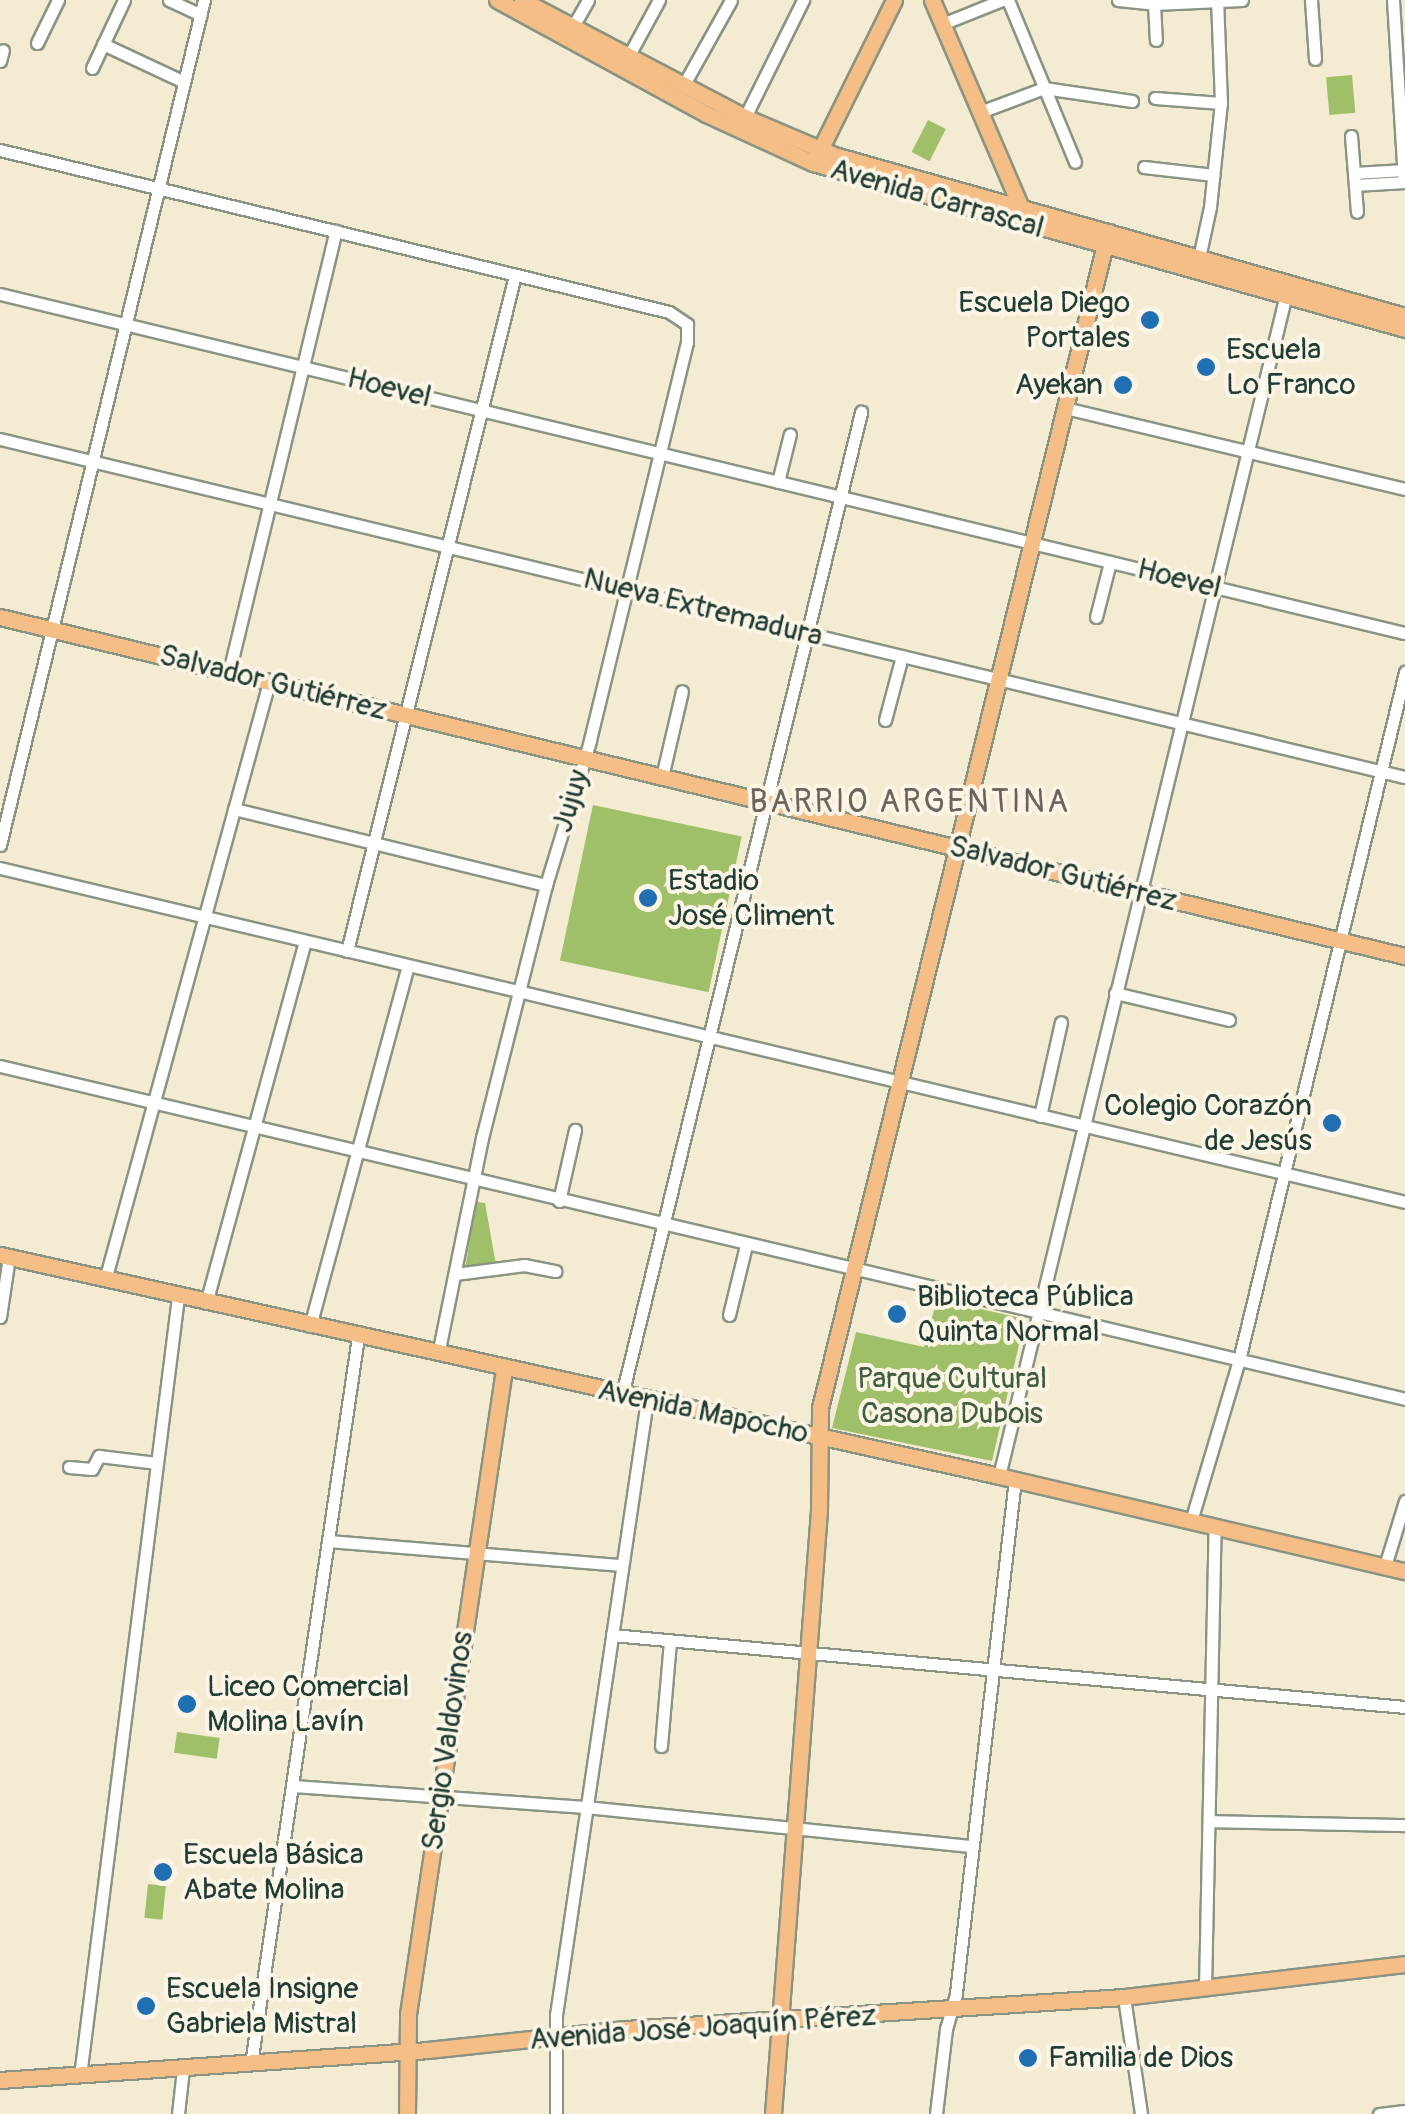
<!DOCTYPE html>
<meta charset="utf-8">
<style>
body{margin:0}
#map{position:relative;width:1405px;height:2114px;overflow:hidden;background:#f3ebd2;font-family:Pangolin,sans-serif}
div>[style]{position:absolute}
.green>*{inset:0;background:#9fc069;transform-origin:0 0}
.roads{filter:drop-shadow(2px 0 #899483) drop-shadow(-2px 0 #899483) drop-shadow(0 2px #899483) drop-shadow(0 -2px #899483)}
.minor>*{height:11px;margin:-5.5px;padding:0 5.5px;transform-origin:5.5px;border-radius:5.5px;background:#fff}
.major>*{height:15px;margin:-7.5px;padding:0 7.5px;transform-origin:7.5px;border-radius:7.5px;background:#f6be87}
.dots>*{width:28px;height:28px;translate:-50% -50%;box-sizing:border-box;border:5px solid #fcf5e5;border-radius:50%}
span{translate:-50% -50%;white-space:nowrap;text-align:center;line-height:1.15;-webkit-text-stroke:8px #fcf5e5;paint-order:stroke}
.street-label{font-size:30px;color:#1f3d34}
.poi-label{font-size:30px;color:#1f3d34}
.right{translate:-100% -50%;text-align:right}
.left{translate:0 -50%;text-align:left}
.park-label{font-size:30px;color:#3f5e41}
.neighbourhood-label{font-size:32px;color:#69645c;letter-spacing:2.5px}
</style>
<div id="map">
<div class="green">
<div style="left:1352px;top:75px;width:38px;height:26px;rotate:85deg"></div>
<div style="left:928px;top:120px;width:20px;height:36px;rotate:27deg"></div>
<div style="left:593px;top:805px;width:152px;height:159px;rotate:12deg"></div>
<div style="clip-path:polygon(476px 1202px,485px 1203px,496px 1265px,465px 1269px)"></div>
<div style="clip-path:polygon(937px 1299px,1025px 1319px,992px 1461px,832px 1428px,856px 1332px,924px 1347px)"></div>
<div style="left:177px;top:1732px;width:43px;height:21px;rotate:8deg"></div>
<div style="left:148px;top:1884px;width:18px;height:34px;rotate:6deg"></div>
</div>
<div class="roads">
<div class="minor">
<div style="left:169px;top:0;width:35px;rotate:25deg"></div>
<div style="left:1008px;top:0;width:175px;rotate:67.5deg"></div>
<div style="left:1118px;top:0;width:36px;rotate:6deg"></div>
<div style="left:1154px;top:4px;width:88px;rotate:-2.6deg"></div>
<div style="left:1311px;top:0;width:59px;rotate:86.1deg"></div>
<div style="left:1393px;top:0;width:182px;rotate:86.5deg"></div>
<div style="left:1154px;top:4px;width:36px;rotate:87deg"></div>
<div style="left:942px;top:24px;width:65px;rotate:-21.8deg"></div>
<div style="left:572px;top:28px;width:32px;rotate:-60deg"></div>
<div style="left:37px;top:43px;width:48px;rotate:-64deg"></div>
<div style="left:103px;top:44px;width:89px;rotate:25.1deg"></div>
<div style="left:628px;top:57px;width:65px;rotate:-61.5deg"></div>
<div style="left:0;top:61px;width:11px;rotate:-75deg"></div>
<div style="left:92px;top:68px;width:75px;rotate:-64.8deg"></div>
<div style="left:683px;top:86px;width:98px;rotate:-60.8deg"></div>
<div style="left:1155px;top:98px;width:66px;rotate:4.3deg"></div>
<div style="left:980px;top:112px;width:68px;rotate:-20.6deg"></div>
<div style="left:1044px;top:88px;width:89px;rotate:8.4deg"></div>
<div style="left:745px;top:117px;width:131px;rotate:-63.6deg"></div>
<div style="left:1351px;top:136px;width:76px;rotate:85.5deg"></div>
<div style="left:0;top:150px;width:688px;rotate:13.61deg"></div>
<div style="left:669px;top:312px;width:22px;rotate:34deg"></div>
<div style="left:687px;top:324px;width:18px;rotate:90deg"></div>
<div style="left:687px;top:342px;width:411px;rotate:103.7deg"></div>
<div style="left:590px;top:741px;width:151px;rotate:107deg"></div>
<div style="left:546px;top:885px;width:261px;rotate:104.2deg"></div>
<div style="left:482px;top:1138px;width:220px;rotate:101.5deg"></div>
<div style="left:1144px;top:167px;width:70px;rotate:6.5deg"></div>
<div style="left:1354px;top:173px;width:51px;rotate:-3.4deg"></div>
<div style="left:1355px;top:185px;width:50px;rotate:-3.4deg"></div>
<div style="left:1199px;top:258px;width:52px;rotate:-77.8deg"></div>
<div style="left:1210px;top:207px;width:105px;rotate:-84deg"></div>
<div style="left:1221px;top:103px;width:103px;rotate:-92.2deg"></div>
<div style="left:0;top:294px;width:1445px;rotate:13.57deg"></div>
<div style="left:1065px;top:408px;width:350px;rotate:13.4deg"></div>
<div style="left:0;top:439px;width:1445px;rotate:13.53deg"></div>
<div style="left:778px;top:482px;width:49px;rotate:-76deg"></div>
<div style="left:1096px;top:617px;width:57px;rotate:-75.7deg"></div>
<div style="left:229px;top:672px;width:454px;rotate:-76.4deg"></div>
<div style="left:885px;top:720px;width:66px;rotate:-75.1deg"></div>
<div style="left:662px;top:777px;width:88px;rotate:-76.9deg"></div>
<div style="left:234px;top:809px;width:321px;rotate:13.7deg"></div>
<div style="left:0;top:845px;width:869px;rotate:-76.43deg"></div>
<div style="left:0;top:868px;width:1444px;rotate:13.37deg"></div>
<div style="left:347px;top:951px;width:697px;rotate:-76.04deg"></div>
<div style="left:1115px;top:993px;width:117px;rotate:13.3deg"></div>
<div style="left:0;top:1066px;width:1444px;rotate:13.33deg"></div>
<div style="left:1040px;top:1116px;width:96px;rotate:-77.4deg"></div>
<div style="left:559px;top:1201px;width:73px;rotate:-77.3deg"></div>
<div style="left:455px;top:1274px;width:70px;rotate:-7.4deg"></div>
<div style="left:524px;top:1265px;width:32px;rotate:11deg"></div>
<div style="left:105px;top:1280px;width:620px;rotate:-74.66deg"></div>
<div style="left:206px;top:1303px;width:375px;rotate:-74.7deg"></div>
<div style="left:729px;top:1315px;width:72px;rotate:-76.3deg"></div>
<div style="left:0;top:1317px;width:61px;rotate:-81.5deg"></div>
<div style="left:310px;top:1326px;width:373px;rotate:-74.8deg"></div>
<div style="left:622px;top:1395px;width:1012px;rotate:-76.33deg"></div>
<div style="left:69px;top:1467px;width:23px;rotate:5deg"></div>
<div style="left:92px;top:1469px;width:15px;rotate:-62deg"></div>
<div style="left:99px;top:1456px;width:58px;rotate:6.9deg"></div>
<div style="left:999px;top:1476px;width:1212px;rotate:-76.35deg"></div>
<div style="left:1191px;top:1521px;width:168px;rotate:-73.4deg"></div>
<div style="left:1239px;top:1360px;width:708px;rotate:-76.43deg"></div>
<div style="left:328px;top:1541px;width:295px;rotate:4.7deg"></div>
<div style="left:1385px;top:1566px;width:68px;rotate:-72.9deg"></div>
<div style="left:612px;top:1635px;width:796px;rotate:5.19deg"></div>
<div style="left:661px;top:1746px;width:105px;rotate:-85.1deg"></div>
<div style="left:292px;top:1786px;width:295px;rotate:4.1deg"></div>
<div style="left:586px;top:1807px;width:388px;rotate:5.8deg"></div>
<div style="left:1209px;top:1821px;width:196px;rotate:1.2deg"></div>
<div style="left:1205px;top:1988px;width:462px;rotate:-88.8deg"></div>
<div style="left:1124px;top:1997px;width:118px;rotate:81.7deg"></div>
<div style="left:251px;top:2064px;width:735px;rotate:-81.63deg"></div>
<div style="left:80px;top:2076px;width:785px;rotate:-82.83deg"></div>
<div style="left:178px;top:2114px;width:45px;rotate:-83.7deg"></div>
<div style="left:556px;top:2114px;width:99px;rotate:-90deg"></div>
<div style="left:556px;top:2015px;width:622px;rotate:-81.58deg"></div>
<div style="left:936px;top:2114px;width:86px;rotate:-83.3deg"></div>
<div style="left:946px;top:2029px;width:37px;rotate:-74deg"></div>
<div style="left:956px;top:1993px;width:517px;rotate:-83.45deg"></div>
<div style="left:1379px;top:2114px;width:26px;rotate:-7deg"></div>
</div>
<div class="major">
<div style="left:497px;top:0;width:238px;rotate:28.6deg"></div>
<div style="left:706px;top:114px;width:118px;rotate:24.6deg"></div>
<div style="left:813px;top:163px;width:615px;rotate:15.66deg"></div>
<div style="left:522px;top:0;width:252px;rotate:27.7deg"></div>
<div style="left:745px;top:117px;width:97px;rotate:23.1deg"></div>
<div style="left:834px;top:155px;width:593px;rotate:15.75deg"></div>
<div style="left:932px;top:0;width:226px;rotate:66.8deg"></div>
<div style="left:816px;top:158px;width:176px;rotate:-63.7deg"></div>
<div style="left:0;top:617px;width:1445px;rotate:13.57deg"></div>
<div style="left:0;top:1255px;width:1023px;rotate:12.47deg"></div>
<div style="left:999px;top:1476px;width:417px;rotate:13.2deg"></div>
<div style="left:0;top:2080px;width:429px;rotate:-4deg"></div>
<div style="left:428px;top:2050px;width:198px;rotate:-6.1deg"></div>
<div style="left:625px;top:2029px;width:500px;rotate:-3.67deg"></div>
<div style="left:1124px;top:1997px;width:283px;rotate:-6.7deg"></div>
<div style="left:407px;top:2114px;width:100px;rotate:-89.4deg"></div>
<div style="left:408px;top:2014px;width:652px;rotate:-81.53deg"></div>
<div style="left:773px;top:2114px;width:605px;rotate:-85.64deg"></div>
<div style="left:819px;top:1511px;width:103px;rotate:-89.4deg"></div>
<div style="left:820px;top:1408px;width:1211px;rotate:-76.24deg"></div>
</div>
</div>
<div class="dots">
<div style="left:1150px;top:320px;background:#1f6fb2"></div>
<div style="left:1206px;top:367px;background:#1f6fb2"></div>
<div style="left:1123px;top:385px;background:#1f6fb2"></div>
<div style="left:648px;top:898px;background:#1f6fb2"></div>
<div style="left:1332px;top:1123px;background:#1f6fb2"></div>
<div style="left:897px;top:1314px;background:#1f6fb2"></div>
<div style="left:187px;top:1704px;background:#1f6fb2"></div>
<div style="left:163px;top:1872px;background:#1f6fb2"></div>
<div style="left:146px;top:2006px;background:#1f6fb2"></div>
<div style="left:1028px;top:2058px;background:#1f6fb2"></div>
</div>
<div class="street-label">
<span style="left:937px;top:199px;rotate:16deg">Avenida Carrascal</span>
<span style="left:389px;top:388px;rotate:14deg">Hoevel</span>
<span style="left:1179px;top:579px;rotate:14deg">Hoevel</span>
<span style="left:703px;top:608px;rotate:14deg">Nueva Extremadura</span>
<span style="left:273px;top:683px;rotate:14deg">Salvador Gutiérrez</span>
<span style="left:571px;top:801px;rotate:-73deg">Jujuy</span>
<span style="left:1063px;top:874px;rotate:14deg">Salvador Gutiérrez</span>
<span style="left:703px;top:1412px;rotate:12deg">Avenida Mapocho</span>
<span style="left:448px;top:1741px;rotate:-82deg">Sergio Valdovinos</span>
<span style="left:703px;top:2028px;rotate:-4deg">Avenida José Joaquín Pérez</span>
</div>
<div class="poi-label">
<span class="right" style="left:1130px;top:320px">Escuela Diego<br>Portales</span>
<span class="left" style="left:1226px;top:367px">Escuela<br>Lo Franco</span>
<span class="right" style="left:1103px;top:385px">Ayekan</span>
<span class="left" style="left:668px;top:898px">Estadio<br>José Climent</span>
<span class="right" style="left:1312px;top:1123px">Colegio Corazón<br>de Jesús</span>
<span class="left" style="left:917px;top:1314px">Biblioteca Pública<br>Quinta Normal</span>
<span class="left" style="left:207px;top:1704px">Liceo Comercial<br>Molina Lavín</span>
<span class="left" style="left:183px;top:1872px">Escuela Básica<br>Abate Molina</span>
<span class="left" style="left:166px;top:2006px">Escuela Insigne<br>Gabriela Mistral</span>
<span class="left" style="left:1048px;top:2058px">Familia de Dios</span>
</div>
<div class="park-label">
<span style="left:952px;top:1396px">Parque Cultural<br>Casona Dubois</span>
</div>
<div class="neighbourhood-label">
<span style="left:910px;top:802px">BARRIO ARGENTINA</span>
</div>
</div>
